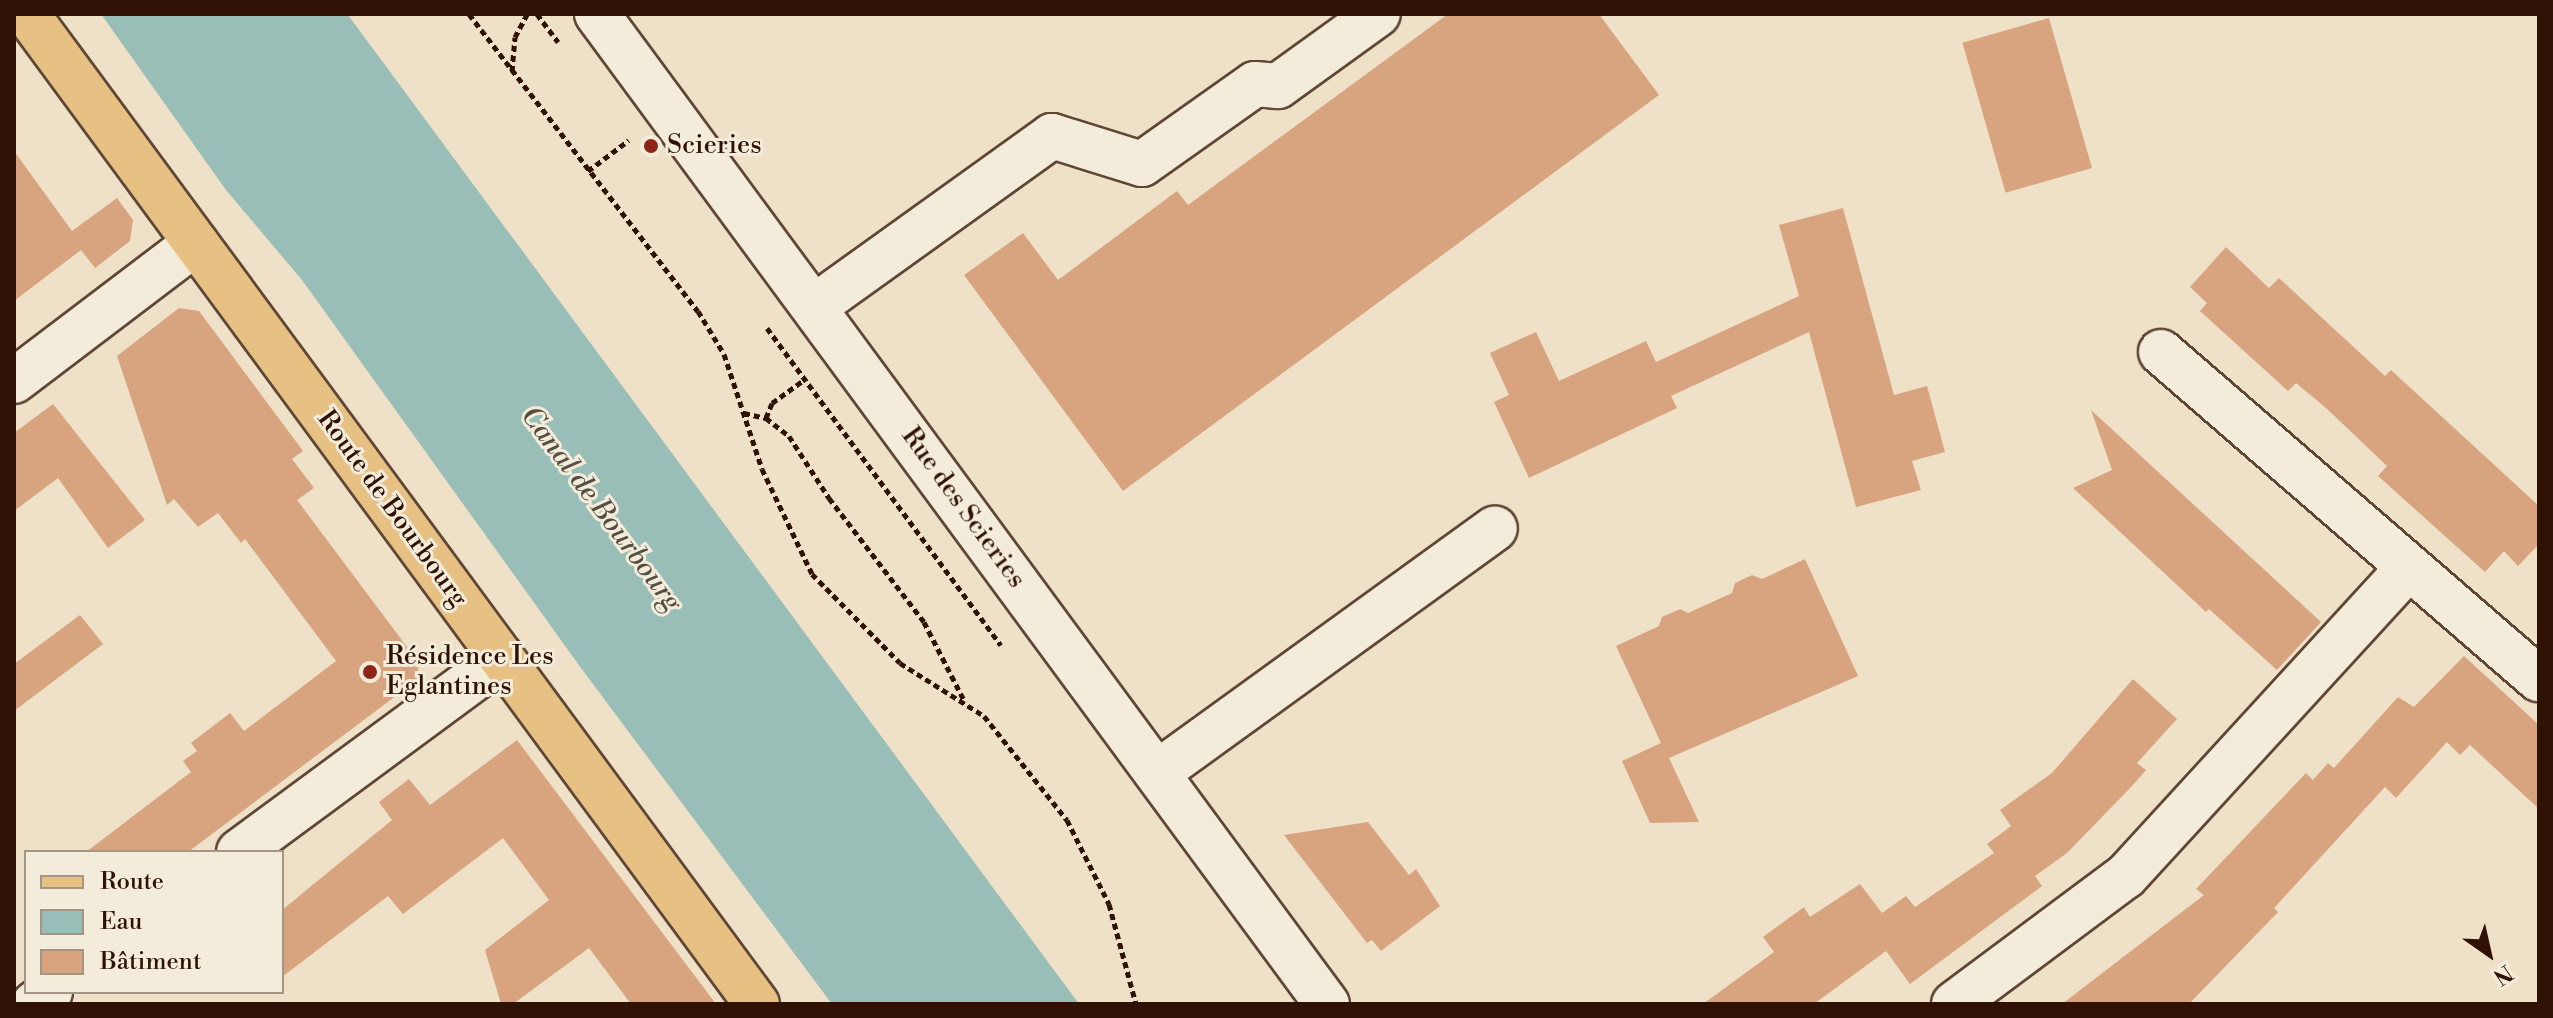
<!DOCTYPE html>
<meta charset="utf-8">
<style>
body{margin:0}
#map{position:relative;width:2553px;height:1018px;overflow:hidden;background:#eee1c7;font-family:"Libre Bodoni",serif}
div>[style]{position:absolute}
.water>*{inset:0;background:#99bdb7}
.building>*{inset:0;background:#d8a47f;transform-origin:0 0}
.path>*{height:5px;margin-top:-2.5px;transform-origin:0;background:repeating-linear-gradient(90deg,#2f1204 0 6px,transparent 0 10px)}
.roads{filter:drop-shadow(2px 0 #5f4635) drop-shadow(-2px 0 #5f4635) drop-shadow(0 2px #5f4635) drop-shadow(0 -2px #5f4635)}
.minor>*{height:44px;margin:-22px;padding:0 22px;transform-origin:22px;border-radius:22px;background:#f4ecdb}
.major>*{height:44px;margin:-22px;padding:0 22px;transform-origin:22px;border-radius:22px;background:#e7c084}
.dots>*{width:22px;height:22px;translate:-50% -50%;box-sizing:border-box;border:4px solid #f4ecdb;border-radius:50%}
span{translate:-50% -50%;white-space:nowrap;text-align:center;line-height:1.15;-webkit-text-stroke:6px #f4ecdb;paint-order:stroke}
.poi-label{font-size:26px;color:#2f1204}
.left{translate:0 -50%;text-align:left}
.street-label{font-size:26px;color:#2f1204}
.water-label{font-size:28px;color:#544e43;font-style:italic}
.frame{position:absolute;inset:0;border:16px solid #2f1204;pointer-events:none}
.legend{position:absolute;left:24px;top:850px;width:260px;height:144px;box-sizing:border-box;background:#f4ecdb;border:2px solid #a59585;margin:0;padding:10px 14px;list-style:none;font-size:24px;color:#2f1204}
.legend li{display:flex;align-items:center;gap:16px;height:40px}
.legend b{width:40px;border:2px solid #a59585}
.north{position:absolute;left:2449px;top:914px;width:80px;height:80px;-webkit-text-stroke:6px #f4ecdb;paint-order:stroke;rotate:146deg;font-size:22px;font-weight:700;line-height:32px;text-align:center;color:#2f1204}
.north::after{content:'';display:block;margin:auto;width:28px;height:36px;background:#2f1204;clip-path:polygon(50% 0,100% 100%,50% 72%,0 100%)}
</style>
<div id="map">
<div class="water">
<div style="clip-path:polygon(101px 14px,348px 15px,1079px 1004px,832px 1004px,581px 668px,302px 280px,226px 190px)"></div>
</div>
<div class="building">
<div style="clip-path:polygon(1448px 14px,1599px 14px,1659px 95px,1123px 491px,964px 275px,1023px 233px,1058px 280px,1177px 191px,1188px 205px)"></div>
<div style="left:2049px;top:18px;width:156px;height:90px;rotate:74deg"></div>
<div style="clip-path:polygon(14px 151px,72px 231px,117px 198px,133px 220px,130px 241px,95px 268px,81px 250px,14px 301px)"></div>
<div style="clip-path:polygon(1843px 208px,1894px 395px,1927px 386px,1945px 452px,1912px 461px,1921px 490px,1856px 507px,1809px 332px,1671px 396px,1677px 408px,1529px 478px,1494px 402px,1509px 395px,1490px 353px,1536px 332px,1559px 381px,1646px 341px,1656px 362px,1799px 296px,1779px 225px)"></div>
<div style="clip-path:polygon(2226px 247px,2269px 288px,2279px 278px,2385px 376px,2391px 370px,2539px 506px,2539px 544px,2518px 566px,2504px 551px,2485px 572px,2378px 476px,2387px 466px,2326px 408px,2296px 383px,2288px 391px,2200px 311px,2207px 303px,2190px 287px)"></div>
<div style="clip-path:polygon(179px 308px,199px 311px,303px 451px,292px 459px,314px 488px,297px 500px,419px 663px,417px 680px,188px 852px,86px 852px,191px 772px,183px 761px,197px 751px,191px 743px,230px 713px,244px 731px,336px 661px,245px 539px,241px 543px,218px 513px,198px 527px,174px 499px,167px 505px,117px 356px)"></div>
<div style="clip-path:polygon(53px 404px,145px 520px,108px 548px,58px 478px,14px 511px,14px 433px)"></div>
<div style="clip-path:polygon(2091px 410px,2321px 622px,2277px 670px,2209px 609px,2206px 612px,2073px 488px,2112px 470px)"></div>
<div style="clip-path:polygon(1805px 559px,1858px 676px,1669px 758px,1699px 822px,1650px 823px,1622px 761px,1661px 743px,1616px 646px,1659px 626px,1662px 617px,1680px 609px,1688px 613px,1732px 593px,1735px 583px,1752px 575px,1762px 579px)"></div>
<div style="clip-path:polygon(80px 615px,103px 644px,14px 711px,14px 664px)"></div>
<div style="clip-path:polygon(2464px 656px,2539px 725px,2539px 809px,2470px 745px,2460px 755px,2447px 742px,2396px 798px,2385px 787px,2274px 908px,2278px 912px,2189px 1004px,2062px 1004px,2204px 895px,2196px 889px,2306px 773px,2313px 780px,2328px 763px,2334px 768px,2398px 697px,2414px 707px)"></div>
<div style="clip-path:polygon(2133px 679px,2177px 719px,2137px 763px,2146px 770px,2132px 786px,2067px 853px,2035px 876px,2042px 886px,1910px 984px,1886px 951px,1814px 1004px,1703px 1004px,1774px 952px,1763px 937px,1804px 907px,1810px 917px,1860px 884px,1882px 913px,1906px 896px,1915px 907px,1994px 853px,1987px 844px,2011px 826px,2000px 810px,2052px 773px)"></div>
<div style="clip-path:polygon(517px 740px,716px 1004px,631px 1004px,589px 948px,513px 1004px,501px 1004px,485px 950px,549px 900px,503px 838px,403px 914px,388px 896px,282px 977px,282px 910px,392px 820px,379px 802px,409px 779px,430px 805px)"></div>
<div style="clip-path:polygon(1368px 822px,1409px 875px,1416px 869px,1440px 906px,1381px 951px,1372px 940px,1367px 943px,1284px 835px)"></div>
</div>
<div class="path">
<div style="left:469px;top:14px;width:375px;rotate:52.4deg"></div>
<div style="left:698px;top:311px;width:50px;rotate:58.8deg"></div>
<div style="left:724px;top:354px;width:121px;rotate:71.7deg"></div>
<div style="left:762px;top:469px;width:116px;rotate:64.5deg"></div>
<div style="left:812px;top:574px;width:125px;rotate:45.3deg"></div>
<div style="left:900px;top:663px;width:99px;rotate:32.2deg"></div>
<div style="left:984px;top:716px;width:133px;rotate:51.4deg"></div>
<div style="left:1067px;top:820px;width:94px;rotate:63.4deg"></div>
<div style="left:1109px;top:904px;width:104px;rotate:74.9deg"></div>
<div style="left:537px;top:14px;width:35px;rotate:53deg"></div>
<div style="left:512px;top:71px;width:34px;rotate:-85deg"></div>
<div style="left:515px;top:37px;width:26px;rotate:-62deg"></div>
<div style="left:588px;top:171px;width:51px;rotate:-37.1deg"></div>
<div style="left:767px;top:328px;width:394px;rotate:53.6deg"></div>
<div style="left:744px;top:413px;width:23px;rotate:13deg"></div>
<div style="left:766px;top:418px;width:29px;rotate:38deg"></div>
<div style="left:789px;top:436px;width:74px;rotate:57.2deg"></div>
<div style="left:829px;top:498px;width:156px;rotate:52.5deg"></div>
<div style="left:924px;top:622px;width:90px;rotate:62.9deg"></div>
<div style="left:766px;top:418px;width:16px;rotate:-68deg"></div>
<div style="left:772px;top:403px;width:41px;rotate:-36deg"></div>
</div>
<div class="roads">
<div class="minor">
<div style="left:597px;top:14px;width:1230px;rotate:53.6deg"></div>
<div style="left:814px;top:307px;width:293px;rotate:-35.7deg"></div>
<div style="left:1052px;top:136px;width:94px;rotate:17.3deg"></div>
<div style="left:1142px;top:164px;width:138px;rotate:-35.3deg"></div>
<div style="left:1255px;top:84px;width:23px;rotate:5deg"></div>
<div style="left:1278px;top:86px;width:123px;rotate:-35.8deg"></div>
<div style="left:2161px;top:352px;width:500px;rotate:40.9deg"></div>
<div style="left:14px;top:381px;width:228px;rotate:-37.2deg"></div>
<div style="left:1157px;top:773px;width:417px;rotate:-35.9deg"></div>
<div style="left:239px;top:852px;width:327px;rotate:-36.4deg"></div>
<div style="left:34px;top:1004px;width:20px;rotate:-37deg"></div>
<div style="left:1954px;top:1004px;width:214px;rotate:-36.7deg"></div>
<div style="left:2126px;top:876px;width:418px;rotate:-47.5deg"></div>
</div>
<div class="major">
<div style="left:27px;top:14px;width:1230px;rotate:53.6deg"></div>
</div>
</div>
<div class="dots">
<div style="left:651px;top:146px;background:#8f2418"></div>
<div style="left:370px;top:672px;background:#8f2418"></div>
</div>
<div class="poi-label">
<span class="left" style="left:667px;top:146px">Scieries</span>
<span class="left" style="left:386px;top:672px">Résidence Les<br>Eglantines</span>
</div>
<div class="street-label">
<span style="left:963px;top:508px;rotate:54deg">Rue des Scieries</span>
<span style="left:392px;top:509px;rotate:54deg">Route de Bourbourg</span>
</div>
<div class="water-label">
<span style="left:601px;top:509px;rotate:53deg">Canal de Bourbourg</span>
</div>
<div class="frame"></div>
<ul class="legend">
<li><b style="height:10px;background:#e7c084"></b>Route</li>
<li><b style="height:22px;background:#99bdb7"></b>Eau</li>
<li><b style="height:22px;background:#d8a47f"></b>Bâtiment</li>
</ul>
<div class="north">N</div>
</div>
